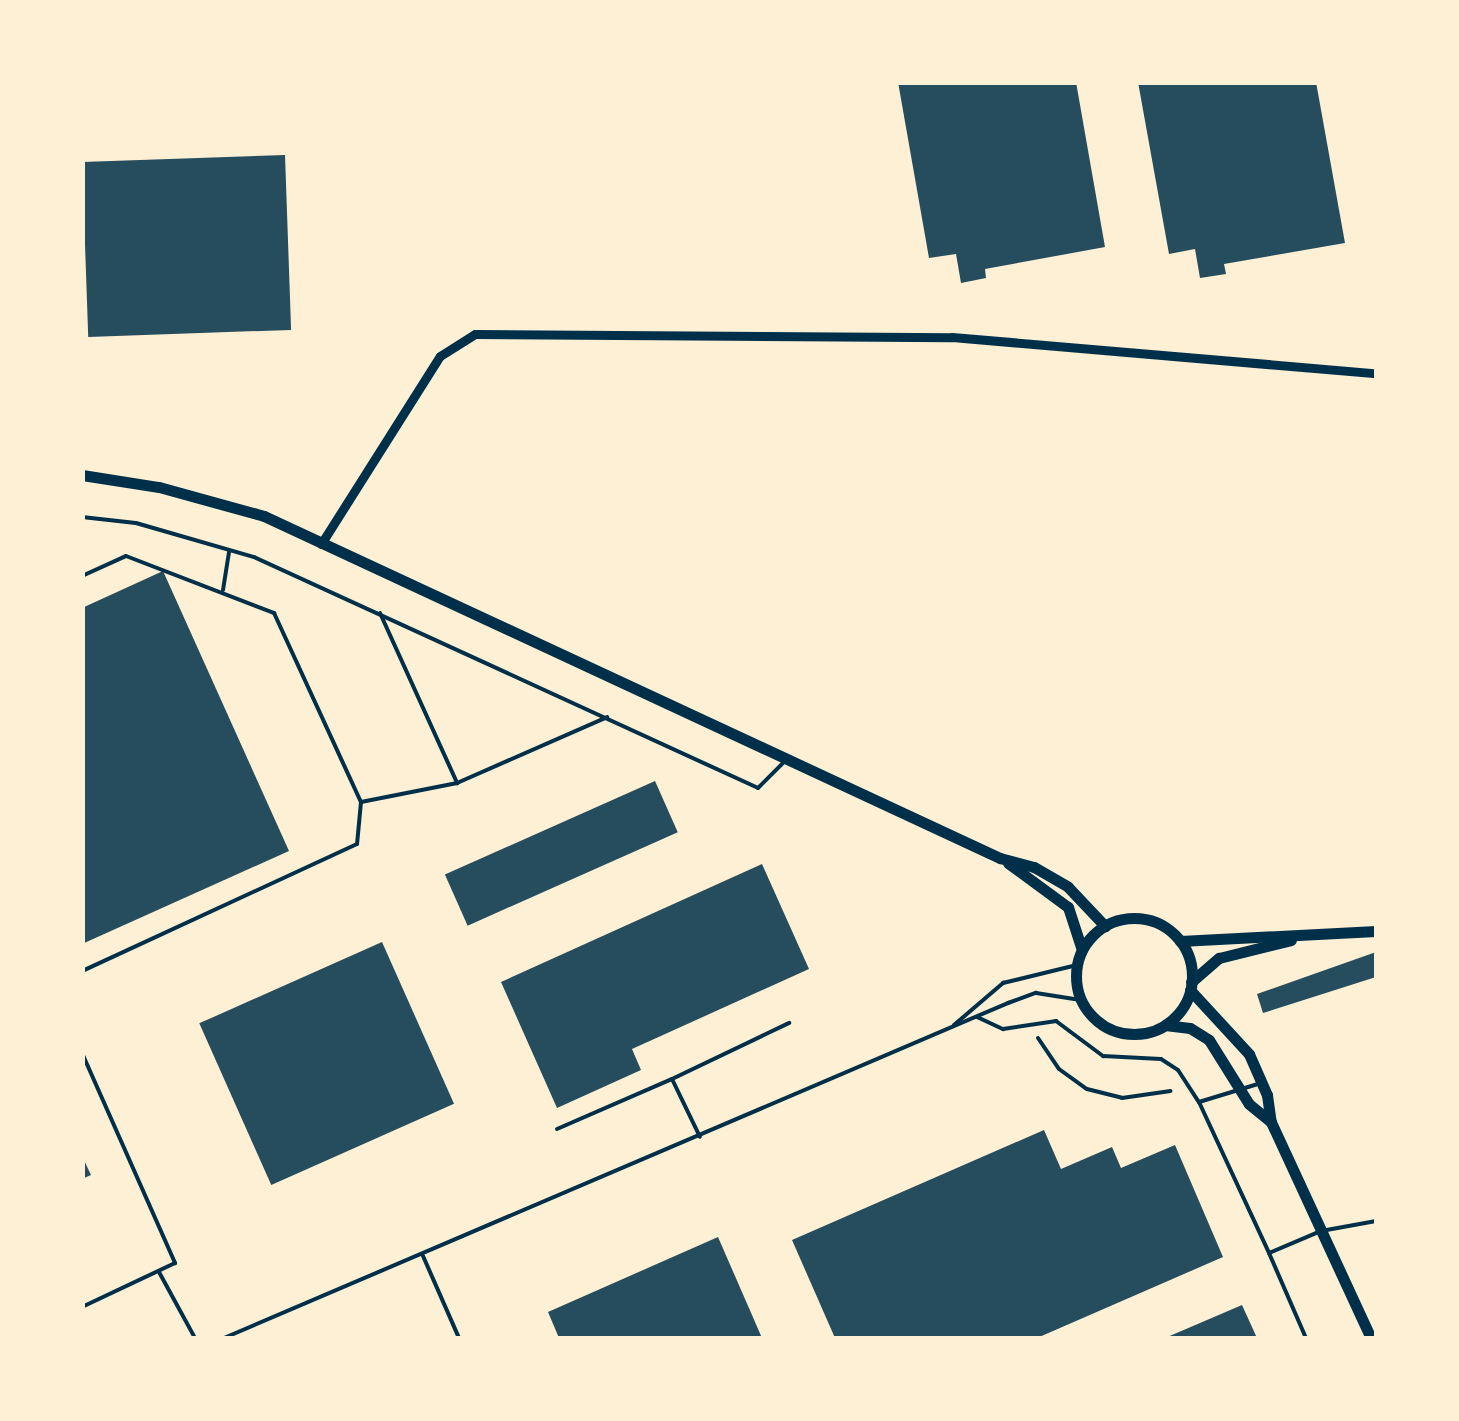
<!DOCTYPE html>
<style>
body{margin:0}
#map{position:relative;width:1459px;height:1421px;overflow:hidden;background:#fdf0d5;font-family:Figtree,sans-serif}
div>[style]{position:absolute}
.building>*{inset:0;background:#264d5e;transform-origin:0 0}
.path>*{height:4px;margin:-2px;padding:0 2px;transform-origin:2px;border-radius:2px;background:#003049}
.service>*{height:4px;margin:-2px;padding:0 2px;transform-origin:2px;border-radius:2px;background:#003049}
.minor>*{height:9px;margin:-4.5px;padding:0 4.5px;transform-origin:4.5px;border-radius:4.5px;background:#003049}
.tertiary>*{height:11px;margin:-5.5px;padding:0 5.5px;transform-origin:5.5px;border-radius:5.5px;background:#003049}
.tertiary>.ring{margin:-5.5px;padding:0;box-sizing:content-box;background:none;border:11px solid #003049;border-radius:50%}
span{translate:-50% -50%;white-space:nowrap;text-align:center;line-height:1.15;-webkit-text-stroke:9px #fdf0d5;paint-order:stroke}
.frame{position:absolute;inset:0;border:85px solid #fdf0d5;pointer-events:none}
</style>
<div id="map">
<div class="building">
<div style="clip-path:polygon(898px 82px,1076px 82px,1105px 247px,985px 269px,986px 278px,961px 283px,956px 254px,929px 258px)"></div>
<div style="clip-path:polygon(1138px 82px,1316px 82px,1345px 243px,1224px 264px,1226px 274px,1200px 278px,1195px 249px,1169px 254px)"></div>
<div style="left:285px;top:155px;width:175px;height:203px;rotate:88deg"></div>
<div style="clip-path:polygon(163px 571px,289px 851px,82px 944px,82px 608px)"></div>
<div style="left:655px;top:781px;width:56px;height:230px;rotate:66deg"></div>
<div style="clip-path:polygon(762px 864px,809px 969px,632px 1049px,641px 1070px,557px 1108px,501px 982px)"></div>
<div style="left:382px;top:942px;width:177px;height:200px;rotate:66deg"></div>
<div style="clip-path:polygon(1376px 952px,1376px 977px,1263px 1013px,1257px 994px)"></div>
<div style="clip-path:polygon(1044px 1130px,1061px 1169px,1112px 1147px,1121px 1168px,1175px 1145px,1223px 1257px,1037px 1338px,835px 1338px,792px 1240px)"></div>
<div style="clip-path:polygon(82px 1156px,91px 1175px,82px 1179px)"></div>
<div style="clip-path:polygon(718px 1237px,762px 1338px,559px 1338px,548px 1312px)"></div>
<div style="clip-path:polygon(1242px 1305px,1257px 1338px,1165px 1338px)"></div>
</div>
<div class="path">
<div style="left:1038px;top:1038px;width:37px;rotate:56deg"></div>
<div style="left:1059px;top:1069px;width:34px;rotate:36deg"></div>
<div style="left:1087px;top:1089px;width:36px;rotate:14deg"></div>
<div style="left:1122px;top:1098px;width:49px;rotate:-8.3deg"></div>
</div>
<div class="service">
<div style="left:82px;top:517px;width:54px;rotate:6.3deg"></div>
<div style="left:136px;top:523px;width:123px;rotate:16.1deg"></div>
<div style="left:254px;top:557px;width:554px;rotate:24.62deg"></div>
<div style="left:758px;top:788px;width:40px;rotate:-45deg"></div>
<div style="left:82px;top:576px;width:48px;rotate:-24.4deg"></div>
<div style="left:126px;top:556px;width:159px;rotate:21.1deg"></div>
<div style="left:274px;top:613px;width:208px;rotate:65.3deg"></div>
<div style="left:361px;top:802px;width:42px;rotate:95.4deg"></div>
<div style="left:357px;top:844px;width:303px;rotate:155.2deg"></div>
<div style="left:223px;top:590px;width:39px;rotate:-81deg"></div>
<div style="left:380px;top:613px;width:187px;rotate:65.6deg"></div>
<div style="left:457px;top:783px;width:164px;rotate:-23.7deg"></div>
<div style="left:361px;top:802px;width:98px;rotate:-11.2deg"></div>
<div style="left:977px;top:1017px;width:29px;rotate:25deg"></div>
<div style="left:1003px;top:1029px;width:54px;rotate:-8.6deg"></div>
<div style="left:1056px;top:1021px;width:59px;rotate:36.7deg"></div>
<div style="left:1103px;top:1056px;width:58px;rotate:3deg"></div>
<div style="left:1161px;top:1059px;width:20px;rotate:33deg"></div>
<div style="left:1178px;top:1070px;width:38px;rotate:57deg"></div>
<div style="left:1199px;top:1102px;width:65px;rotate:-17deg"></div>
<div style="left:954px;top:1025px;width:65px;rotate:-40.6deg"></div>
<div style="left:1003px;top:983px;width:76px;rotate:-13.7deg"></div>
<div style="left:82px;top:1053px;width:230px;rotate:66.1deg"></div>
<div style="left:175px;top:1263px;width:103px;rotate:154.7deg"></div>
<div style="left:672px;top:1079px;width:130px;rotate:-25.6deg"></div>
<div style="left:1199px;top:1102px;width:166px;rotate:65.1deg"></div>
<div style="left:1269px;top:1253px;width:56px;rotate:-22.9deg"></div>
<div style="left:1321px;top:1231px;width:56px;rotate:-10.3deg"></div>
<div style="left:557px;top:1129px;width:125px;rotate:-23.5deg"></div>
<div style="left:672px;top:1079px;width:64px;rotate:64.2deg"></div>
<div style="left:1269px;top:1253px;width:93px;rotate:66.5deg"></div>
<div style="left:423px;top:1256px;width:90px;rotate:66.3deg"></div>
<div style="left:159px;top:1272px;width:75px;rotate:61.4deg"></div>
<div style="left:224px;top:1338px;width:853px;rotate:-23.14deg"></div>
<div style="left:1008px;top:1003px;width:30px;rotate:-20deg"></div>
<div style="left:1036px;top:993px;width:45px;rotate:9deg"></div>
</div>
<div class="minor">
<div style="left:321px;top:544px;width:222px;rotate:-57.7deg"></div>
<div style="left:440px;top:356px;width:41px;rotate:-32.2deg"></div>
<div style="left:475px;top:334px;width:477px;rotate:0.4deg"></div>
<div style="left:952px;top:337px;width:426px;rotate:4.9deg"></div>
</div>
<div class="tertiary">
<div style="left:82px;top:475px;width:78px;rotate:8.9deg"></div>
<div style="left:159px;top:487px;width:109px;rotate:15.4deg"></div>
<div style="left:264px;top:516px;width:812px;rotate:24.92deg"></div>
<div style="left:1000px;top:858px;width:35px;rotate:15deg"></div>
<div style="left:1034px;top:867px;width:39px;rotate:30deg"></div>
<div style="left:1068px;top:887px;width:54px;rotate:46.5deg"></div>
<div style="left:1008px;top:863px;width:74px;rotate:36.3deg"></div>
<div style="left:1068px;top:907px;width:45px;rotate:72deg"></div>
<div class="ring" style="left:1076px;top:918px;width:105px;height:105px"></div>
<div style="left:1180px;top:941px;width:196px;rotate:-2.9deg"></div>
<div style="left:1191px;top:982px;width:37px;rotate:-41deg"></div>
<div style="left:1219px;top:958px;width:74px;rotate:-14deg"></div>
<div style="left:1190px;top:990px;width:87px;rotate:47.3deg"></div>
<div style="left:1249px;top:1054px;width:45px;rotate:66.3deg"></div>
<div style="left:1267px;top:1095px;width:27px;rotate:82deg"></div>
<div style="left:1271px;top:1122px;width:238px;rotate:65.2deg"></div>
<div style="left:1165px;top:1025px;width:25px;rotate:7deg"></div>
<div style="left:1190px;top:1028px;width:22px;rotate:32deg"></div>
<div style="left:1209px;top:1040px;width:75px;rotate:58deg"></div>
<div style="left:1249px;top:1104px;width:28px;rotate:39deg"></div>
</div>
<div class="frame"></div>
</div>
